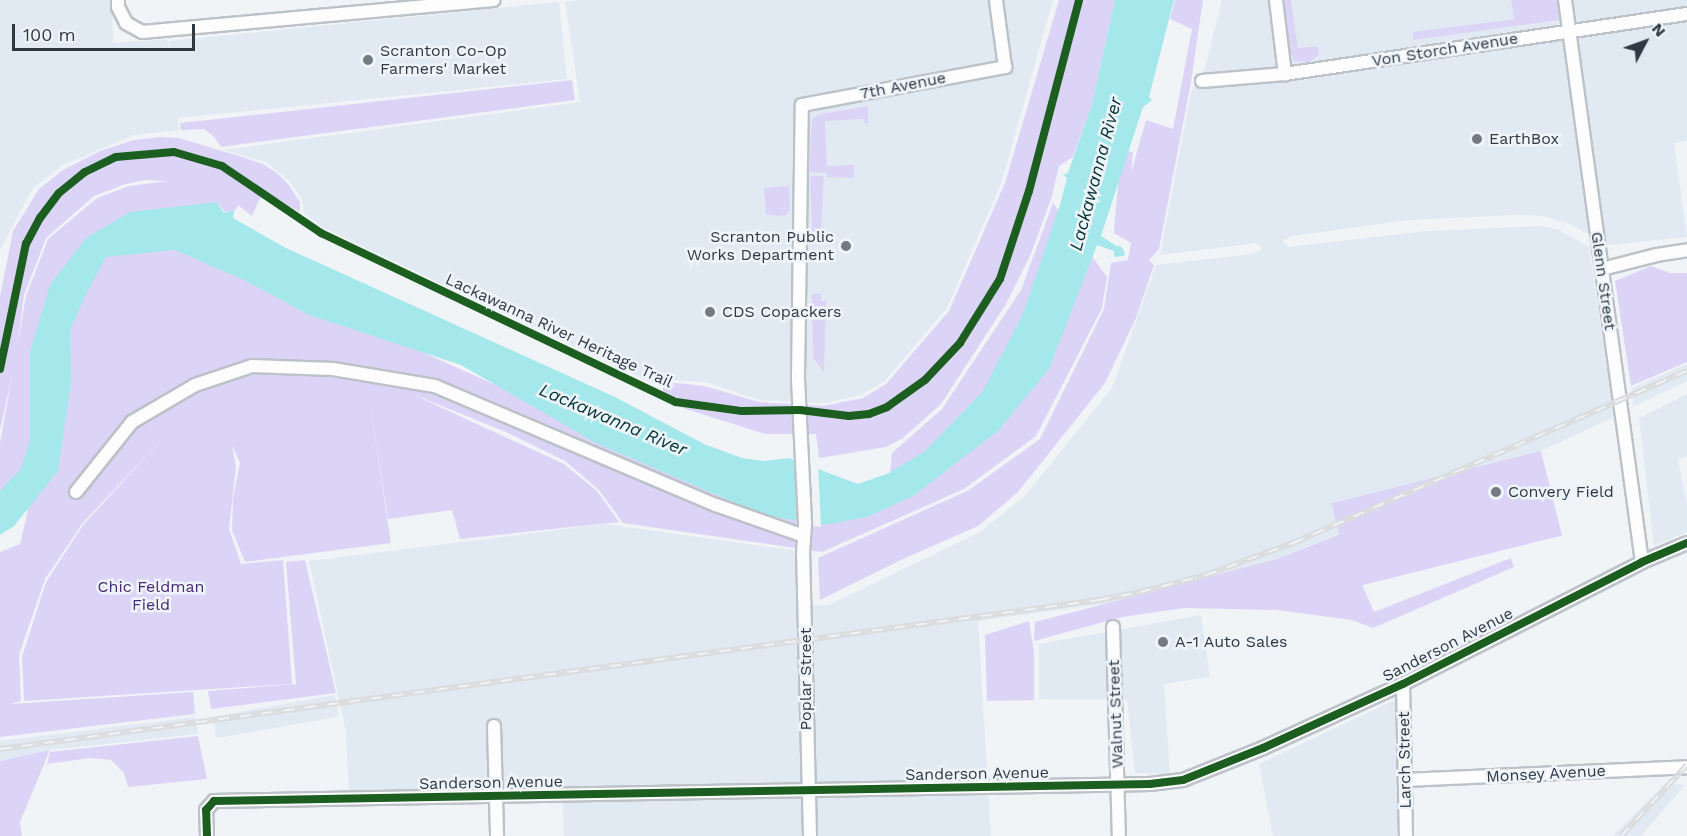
<!DOCTYPE html>
<style>
body{margin:0}
#map{position:relative;width:1687px;height:836px;overflow:hidden;background:#f1f4f6;font-family:"Work Sans",sans-serif}
div>[style]{position:absolute}
.built>*{inset:0;background:#e1eaf2;transform-origin:0 0}
.green>*{inset:0;background:#dcd4f7;transform-origin:0 0}
.water>*{inset:0;background:#a5e8eb}
.pier>*{inset:0;background:#f1f4f6}
.roads{filter:drop-shadow(2px 0 #bcc2c8) drop-shadow(-2px 0 #bcc2c8) drop-shadow(0 2px #bcc2c8) drop-shadow(0 -2px #bcc2c8)}
.minor>*{height:12px;margin:-6px;padding:0 6px;transform-origin:6px;border-radius:6px;background:#fdfdfe}
.rail>*{height:6px;margin-top:-3px;transform-origin:0;background:repeating-linear-gradient(90deg,#eef4f9 0 11px,#dbdcdd 0 22px);box-sizing:border-box;border-block:2px solid #dbdcdd}
.cycleway>*{height:8px;margin:-4px;padding:0 4px;transform-origin:4px;border-radius:4px;background:#1b5e20}
.dots>*{width:16px;height:16px;translate:-50% -50%;box-sizing:border-box;border:3px solid #eef4f9;border-radius:50%}
span{translate:-50% -50%;white-space:nowrap;text-align:center;line-height:1.15;-webkit-text-stroke:5px #eef4f9;paint-order:stroke}
.street-label{font-size:16px;color:#2e3944}
.poi-label{font-size:16px;color:#2e3944}
.left{translate:0 -50%;text-align:left}
.right{translate:-100% -50%;text-align:right}
.park-label{font-size:16px;color:#472a73}
.water-label{font-size:18px;color:#023334;font-style:italic}
.north{position:absolute;left:1615px;top:12px;width:60px;height:60px;-webkit-text-stroke:4px #eef4f9;paint-order:stroke;rotate:49deg;font-size:16px;font-weight:700;line-height:24px;text-align:center;color:#2e3944}
.north::after{content:'';display:block;margin:auto;width:21px;height:27px;background:#2e3944;clip-path:polygon(50% 0,100% 100%,50% 72%,0 100%)}
.scale{position:absolute;left:12px;top:24px;width:183px;height:27px;box-sizing:border-box;border:3px solid #2e3944;border-top:0;padding-left:8px;font-size:18px;line-height:21px;white-space:nowrap;color:#2e3944;-webkit-text-stroke:4px #eef4f9;paint-order:stroke}
</style>
<div id="map">
<div class="built">
<div style="clip-path:polygon(0 0,112px 0,113px 43px,167px 39px,170px 52px,169px 41px,559px 2px,567px 79px,178px 118px,179px 130px,134px 135px,61px 166px,33px 188px,0 250px)"></div>
<div style="clip-path:polygon(evenodd,580px 0,1053px 0,1001px 184px,947px 308px,884px 382px,861px 395px,826px 403px,759px 400px,705px 382px,673px 380px,654px 384px,322px 227px,304px 213px,302px 199px,291px 183px,279px 172px,266px 162px,223px 150px,580px 102px,565px 2px,580px 0,868px 106px,865px 119px,825px 120px,827px 176px,812px 119px,819px 114px,868px 106px,580px 0,823px 176px,821px 231px,812px 230px,812px 183px,823px 176px,580px 0,821px 301px,826px 302px,823px 371px,813px 358px,821px 301px)"></div>
<div style="clip-path:polygon(1222px 0,1284px 0,1290px 52px,1300px 64px,1308px 63px,1318px 55px,1317px 46px,1298px 48px,1291px 0,1511px 0,1514px 19px,1414px 32px,1559px 19px,1557px 0,1687px 0,1687px 141px,1674px 143px,1687px 237px,1609px 245px,1570px 224px,1543px 216px,1514px 215px,1408px 220px,1293px 236px,1283px 241px,1288px 247px,1427px 231px,1541px 226px,1559px 230px,1589px 247px,1614px 417px,1541px 451px,1277px 559px,1108px 603px,978px 621px,991px 836px,564px 836px,562px 789px,349px 794px,346px 732px,309px 561px,605px 524px,797px 551px,799px 606px,829px 605px,980px 532px,1025px 496px,1112px 388px,1156px 265px,1252px 254px,1262px 249px,1257px 243px,1160px 255px,1191px 92px,1205px 68px)"></div>
<div style="clip-path:polygon(1687px 364px,1687px 381px,1633px 407px,1632px 388px)"></div>
<div style="clip-path:polygon(1687px 394px,1687px 456px,1678px 460px,1687px 505px,1687px 532px,1654px 546px,1639px 418px)"></div>
<div style="clip-path:polygon(1201px 615px,1210px 677px,1164px 684px,1170px 774px,1135px 773px,1127px 700px,1039px 699px,1039px 644px)"></div>
<div style="left:335px;top:695px;width:22px;height:124px;rotate:80deg"></div>
<div style="clip-path:polygon(1397px 699px,1397px 836px,1273px 836px,1259px 764px)"></div>
<div style="clip-path:polygon(195px 717px,198px 734px,50px 750px,0 761px,0 741px)"></div>
<div style="clip-path:polygon(1666px 783px,1685px 785px,1641px 836px,1612px 836px)"></div>
</div>
<div class="green">
<div style="clip-path:polygon(1059px 0,1115px 0,1092px 104px,1073px 157px,1059px 166px,1052px 196px,1031px 254px,1006px 304px,941px 404px,903px 438px,886px 447px,819px 458px,816px 434px,765px 434px,673px 405px,674px 399px,663px 393px,663px 385px,676px 383px,704px 386px,759px 402px,823px 406px,863px 398px,886px 384px,949px 311px,1005px 183px)"></div>
<div style="clip-path:polygon(1175px 0,1203px 0,1191px 82px,1159px 249px,1149px 260px,1154px 265px,1136px 318px,1105px 383px,1018px 492px,978px 526px,901px 560px,820px 600px,818px 558px,969px 490px,1040px 439px,1104px 309px,1111px 263px,1128px 260px,1131px 243px,1114px 233px,1146px 120px,1173px 129px,1192px 29px,1170px 19px)"></div>
<div style="clip-path:polygon(1284px 0,1291px 0,1298px 48px,1317px 46px,1319px 55px,1308px 63px,1294px 61px,1290px 52px)"></div>
<div style="clip-path:polygon(1511px 0,1557px 0,1559px 20px,1413px 40px,1413px 32px,1514px 19px)"></div>
<div style="clip-path:polygon(572px 80px,575px 100px,221px 147px,214px 137px,204px 129px,181px 130px,180px 123px)"></div>
<div style="clip-path:polygon(868px 106px,868px 123px,865px 123px,864px 119px,825px 121px,827px 166px,854px 165px,854px 178px,827px 177px,826px 173px,809px 172px,812px 119px,819px 114px)"></div>
<div style="clip-path:polygon(evenodd,160px 137px,179px 138px,242px 157px,263px 164px,277px 173px,289px 185px,300px 203px,300px 212px,263px 192px,252px 216px,238px 205px,234px 212px,231px 210px,225px 212px,217px 202px,200px 207px,400px 342px,642px 451px,888px 492px,892px 453px,942px 409px,1021px 290px,1053px 203px,1107px 277px,1102px 308px,1036px 436px,964px 489px,822px 552px,623px 523px,599px 490px,565px 461px,506px 432px,412px 394px,564px 464px,597px 491px,619px 522px,460px 539px,452px 510px,388px 519px,369px 398px,391px 543px,245px 562px,232px 530px,233px 498px,240px 463px,232px 445px,236px 467px,229px 529px,241px 564px,283px 560px,292px 684px,24px 701px,22px 657px,46px 582px,83px 525px,167px 434px,82px 524px,45px 579px,19px 655px,21px 701px,11px 704px,193px 692px,195px 714px,0 737px,0 552px,20px 544px,28px 510px,21px 510px,0 516px,0 443px,12px 376px,0 430px,0 297px,13px 231px,39px 189px,63px 170px,100px 151px,134px 140px,160px 137px,146px 180px,168px 181px,129px 186px,97px 198px,48px 239px,26px 296px,17px 347px,24px 295px,46px 238px,94px 196px,126px 184px,146px 180px)"></div>
<div style="left:1121px;top:151px;width:12px;height:83px;rotate:5deg"></div>
<div style="clip-path:polygon(810px 176px,824px 176px,821px 231px,812px 231px)"></div>
<div style="clip-path:polygon(789px 186px,790px 210px,786px 215px,777px 216px,766px 214px,764px 188px)"></div>
<div style="clip-path:polygon(1651px 266px,1670px 273px,1687px 273px,1687px 362px,1631px 386px,1615px 281px)"></div>
<div style="clip-path:polygon(812px 294px,821px 294px,821px 301px,826px 301px,824px 372px,813px 358px)"></div>
<div style="left:1541px;top:451px;width:87px;height:216px;rotate:76deg"></div>
<div style="clip-path:polygon(1340px 534px,1374px 612px,1511px 558px,1514px 567px,1373px 628px,1352px 620px,1277px 610px,1185px 608px,1122px 617px,1034px 641px,1035px 622px,1277px 559px)"></div>
<div style="clip-path:polygon(305px 560px,336px 693px,211px 709px,208px 691px,296px 684px,286px 562px)"></div>
<div style="clip-path:polygon(1029px 621px,1034px 652px,1034px 700px,987px 701px,985px 635px)"></div>
<div style="clip-path:polygon(198px 736px,207px 779px,128px 787px,124px 773px,111px 760px,90px 758px,47px 764px,50px 752px)"></div>
<div style="clip-path:polygon(50px 750px,20px 822px,22px 836px,0 836px,0 761px)"></div>
</div>
<div class="water">
<div style="clip-path:polygon(1115px 0,1174px 0,1149px 97px,1152px 100px,1143px 107px,1101px 236px,1118px 247px,1120px 245px,1125px 253px,1124px 256px,1114px 257px,1114px 251px,1097px 245px,1049px 369px,998px 431px,913px 496px,867px 517px,824px 525px,763px 515px,596px 443px,461px 365px,309px 315px,246px 281px,175px 250px,106px 257px,84px 298px,70px 331px,71px 382px,58px 471px,14px 526px,0 535px,0 491px,21px 469px,30px 440px,30px 352px,50px 285px,86px 238px,130px 212px,217px 202px,224px 213px,231px 210px,234px 212px,233px 218px,286px 248px,615px 397px,704px 444px,742px 458px,764px 461px,789px 458px,858px 484px,889px 473px,925px 451px,983px 391px,1023px 314px,1060px 205px,1067px 178px,1063px 175px,1068px 173px,1092px 104px)"></div>
</div>
<div class="pier">
<div style="clip-path:polygon(794px 457px,818px 466px,821px 527px,797px 523px)"></div>
</div>
<div class="roads">
<div class="minor">
<div style="left:118px;top:0;width:7px;rotate:90deg"></div>
<div style="left:118px;top:7px;width:18px;rotate:63deg"></div>
<div style="left:126px;top:23px;width:18px;rotate:29deg"></div>
<div style="left:142px;top:32px;width:353px;rotate:-5.2deg"></div>
<div style="left:1276px;top:0;width:75px;rotate:83.1deg"></div>
<div style="left:1565px;top:0;width:567px;rotate:82.2deg"></div>
<div style="left:1202px;top:81px;width:83px;rotate:-4.8deg"></div>
<div style="left:1285px;top:74px;width:406px;rotate:-8.5deg"></div>
<div style="left:1602px;top:269px;width:57px;rotate:-14.3deg"></div>
<div style="left:1657px;top:255px;width:30px;rotate:-9deg"></div>
<div style="left:76px;top:492px;width:90px;rotate:-51.3deg"></div>
<div style="left:132px;top:422px;width:73px;rotate:-30.4deg"></div>
<div style="left:195px;top:385px;width:60px;rotate:-18.4deg"></div>
<div style="left:252px;top:366px;width:81px;rotate:2.1deg"></div>
<div style="left:333px;top:369px;width:103px;rotate:9.5deg"></div>
<div style="left:435px;top:386px;width:305px;rotate:23deg"></div>
<div style="left:716px;top:505px;width:93px;rotate:19.4deg"></div>
<div style="left:1113px;top:627px;width:209px;rotate:88.4deg"></div>
<div style="left:1403px;top:684px;width:152px;rotate:88.9deg"></div>
<div style="left:494px;top:726px;width:110px;rotate:88.4deg"></div>
<div style="left:1405px;top:780px;width:282px;rotate:-2.6deg"></div>
<div style="left:207px;top:836px;width:26px;rotate:-92deg"></div>
<div style="left:206px;top:810px;width:12px;rotate:-48deg"></div>
<div style="left:214px;top:801px;width:936px;rotate:-1.04deg"></div>
<div style="left:1150px;top:784px;width:33px;rotate:-7deg"></div>
<div style="left:1183px;top:780px;width:86px;rotate:-21.8deg"></div>
<div style="left:1263px;top:748px;width:154px;rotate:-24.6deg"></div>
<div style="left:1403px;top:684px;width:268px;rotate:-27deg"></div>
<div style="left:1642px;top:562px;width:49px;rotate:-22.9deg"></div>
<div style="left:810px;top:836px;width:283px;rotate:-91.4deg"></div>
<div style="left:803px;top:553px;width:31px;rotate:-86deg"></div>
<div style="left:805px;top:522px;width:145px;rotate:-92.8deg"></div>
<div style="left:798px;top:377px;width:272px;rotate:-89.2deg"></div>
<div style="left:802px;top:105px;width:207px;rotate:-10.6deg"></div>
<div style="left:1005px;top:67px;width:68px;rotate:-97.7deg"></div>
</div>
</div>
<div class="rail">
<div style="left:0;top:749px;width:1109px;rotate:-7.72deg"></div>
<div style="left:1099px;top:600px;width:42px;rotate:-11deg"></div>
<div style="left:1140px;top:592px;width:68px;rotate:-14.4deg"></div>
<div style="left:1206px;top:575px;width:93px;rotate:-20.2deg"></div>
<div style="left:1293px;top:543px;width:430px;rotate:-23.6deg"></div>
<div style="left:1621px;top:836px;width:97px;rotate:-47.1deg"></div>
</div>
<div class="cycleway">
<div style="left:0;top:369px;width:128px;rotate:-78.3deg"></div>
<div style="left:26px;top:244px;width:30px;rotate:-62deg"></div>
<div style="left:40px;top:218px;width:31px;rotate:-53deg"></div>
<div style="left:59px;top:193px;width:33px;rotate:-39deg"></div>
<div style="left:85px;top:172px;width:34px;rotate:-26deg"></div>
<div style="left:116px;top:157px;width:58px;rotate:-4.9deg"></div>
<div style="left:174px;top:152px;width:50px;rotate:16.3deg"></div>
<div style="left:222px;top:166px;width:120px;rotate:34.1deg"></div>
<div style="left:321px;top:233px;width:393px;rotate:25.5deg"></div>
<div style="left:676px;top:402px;width:67px;rotate:7.8deg"></div>
<div style="left:742px;top:411px;width:58px;rotate:-1deg"></div>
<div style="left:800px;top:410px;width:49px;rotate:7deg"></div>
<div style="left:849px;top:416px;width:20px;rotate:-6deg"></div>
<div style="left:869px;top:414px;width:19px;rotate:-21deg"></div>
<div style="left:887px;top:407px;width:47px;rotate:-35.4deg"></div>
<div style="left:925px;top:380px;width:51px;rotate:-46.6deg"></div>
<div style="left:960px;top:343px;width:75px;rotate:-58deg"></div>
<div style="left:1000px;top:279px;width:93px;rotate:-71.8deg"></div>
<div style="left:1029px;top:191px;width:197px;rotate:-75.3deg"></div>
<div style="left:207px;top:836px;width:26px;rotate:-92deg"></div>
<div style="left:206px;top:810px;width:12px;rotate:-48deg"></div>
<div style="left:214px;top:801px;width:936px;rotate:-1.04deg"></div>
<div style="left:1150px;top:784px;width:33px;rotate:-7deg"></div>
<div style="left:1183px;top:780px;width:86px;rotate:-21.8deg"></div>
<div style="left:1263px;top:748px;width:154px;rotate:-24.6deg"></div>
<div style="left:1403px;top:684px;width:268px;rotate:-27deg"></div>
<div style="left:1642px;top:562px;width:49px;rotate:-22.9deg"></div>
</div>
<div class="dots">
<div style="left:368px;top:60px;background:#727a82"></div>
<div style="left:1477px;top:139px;background:#727a82"></div>
<div style="left:846px;top:246px;background:#727a82"></div>
<div style="left:710px;top:312px;background:#727a82"></div>
<div style="left:1496px;top:492px;background:#727a82"></div>
<div style="left:1163px;top:642px;background:#727a82"></div>
</div>
<div class="street-label">
<span style="left:1445px;top:50px;rotate:-9deg">Von Storch Avenue</span>
<span style="left:903px;top:86px;rotate:-11deg">7th Avenue</span>
<span style="left:1603px;top:281px;rotate:82deg">Glenn Street</span>
<span style="left:559px;top:331px;rotate:25deg">Lackawanna River Heritage Trail</span>
<span style="left:1448px;top:645px;rotate:-27deg">Sanderson Avenue</span>
<span style="left:806px;top:679px;rotate:-90deg">Poplar Street</span>
<span style="left:1116px;top:714px;rotate:-92deg">Walnut Street</span>
<span style="left:1405px;top:760px;rotate:-91deg">Larch Street</span>
<span style="left:977px;top:774px;rotate:-1deg">Sanderson Avenue</span>
<span style="left:1546px;top:774px;rotate:-3deg">Monsey Avenue</span>
<span style="left:491px;top:783px;rotate:-1deg">Sanderson Avenue</span>
</div>
<div class="poi-label">
<span class="left" style="left:380px;top:60px">Scranton Co-Op<br>Farmers' Market</span>
<span class="left" style="left:1489px;top:139px">EarthBox</span>
<span class="right" style="left:834px;top:246px">Scranton Public<br>Works Department</span>
<span class="left" style="left:722px;top:312px">CDS Copackers</span>
<span class="left" style="left:1508px;top:492px">Convery Field</span>
<span class="left" style="left:1175px;top:642px">A-1 Auto Sales</span>
</div>
<div class="park-label">
<span style="left:151px;top:596px">Chic Feldman<br>Field</span>
</div>
<div class="water-label">
<span style="left:1096px;top:174px;rotate:-75deg">Lackawanna River</span>
<span style="left:613px;top:420px;rotate:23deg">Lackawanna River</span>
</div>
<div class="north">N</div>
<div class="scale">100 m</div>
</div>
